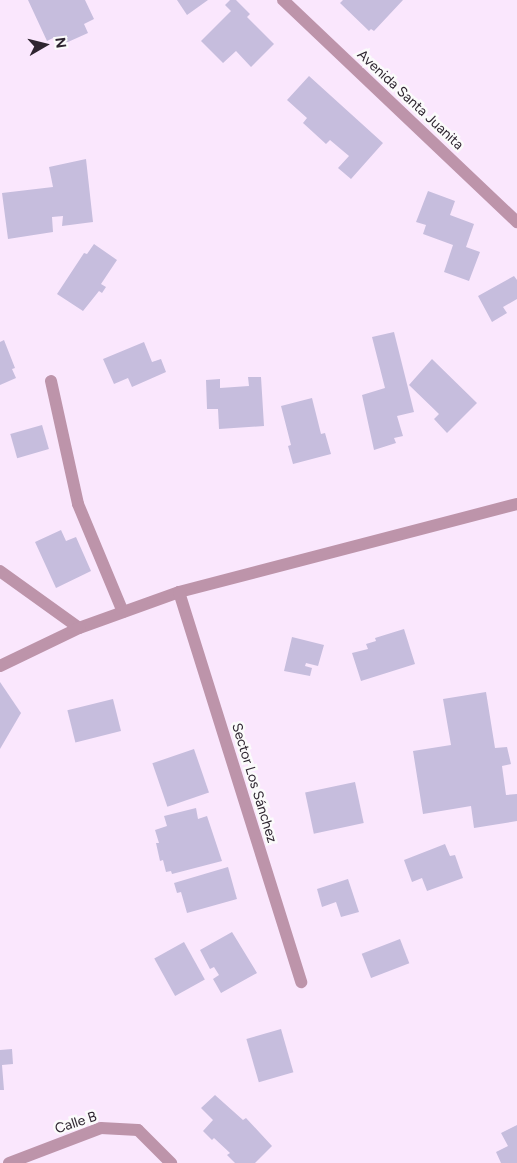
<!DOCTYPE html>
<meta charset="utf-8">
<style>
body{margin:0}
#map{position:relative;width:517px;height:1163px;overflow:hidden;background:#fae7fd;font-family:Figtree,sans-serif}
div>[style]{position:absolute}
.building>*{inset:0;background:#c6bddd;transform-origin:0 0}
.minor>*{height:12px;margin:-6px;padding:0 6px;transform-origin:6px;border-radius:6px;background:#bd94aa}
span{translate:-50% -50%;white-space:nowrap;text-align:center;line-height:1.15;-webkit-text-stroke:5px #fbfbfb;paint-order:stroke}
.street-label{font-size:14px;color:#2e2530}
.north{position:absolute;left:20px;top:20px;width:50px;height:50px;-webkit-text-stroke:4px #fbfbfb;paint-order:stroke;rotate:82deg;font-size:14px;font-weight:700;line-height:20px;text-align:center;color:#2e2530}
.north::after{content:'';display:block;margin:auto;width:18px;height:22px;background:#2e2530;clip-path:polygon(50% 0,100% 100%,50% 72%,0 100%)}
</style>
<div id="map">
<div class="building">
<div style="clip-path:polygon(28px 0,85px 0,94px 19px,84px 24px,88px 33px,59px 46px,55px 37px,47px 41px)"></div>
<div style="clip-path:polygon(177px 0,208px 0,187px 15px)"></div>
<div style="clip-path:polygon(230px 0,236px 0,250px 14px,247px 17px,274px 44px,251px 67px,236px 51px,223px 63px,201px 41px,231px 11px,225px 5px)"></div>
<div style="clip-path:polygon(343px 0,403px 0,374px 31px,371px 29px,369px 31px,340px 3px)"></div>
<div style="clip-path:polygon(309px 76px,383px 143px,351px 179px,338px 168px,349px 156px,330px 140px,326px 144px,303px 123px,307px 118px,287px 100px)"></div>
<div style="clip-path:polygon(86px 159px,93px 222px,62px 226px,63px 216px,52px 217px,53px 232px,8px 239px,2px 193px,53px 187px,49px 167px)"></div>
<div style="clip-path:polygon(428px 191px,455px 201px,450px 215px,474px 224px,466px 247px,480px 252px,469px 281px,444px 272px,453px 245px,423px 234px,426px 225px,416px 222px)"></div>
<div style="clip-path:polygon(94px 244px,117px 260px,101px 284px,106px 287px,102px 293px,99px 291px,83px 311px,57px 294px,84px 253px,87px 254px)"></div>
<div style="clip-path:polygon(514px 276px,517px 280px,517px 299px,503px 307px,507px 313px,492px 322px,478px 296px)"></div>
<div style="clip-path:polygon(394px 332px,414px 412px,397px 416px,403px 436px,394px 438px,396px 443px,374px 450px,362px 395px,385px 388px,372px 337px)"></div>
<div style="clip-path:polygon(4px 340px,15px 368px,12px 369px,16px 378px,0 385px,0 342px)"></div>
<div style="clip-path:polygon(144px 342px,152px 362px,161px 359px,166px 372px,132px 387px,128px 378px,114px 384px,103px 359px)"></div>
<div style="clip-path:polygon(432px 359px,477px 403px,447px 433px,434px 419px,439px 414px,409px 385px)"></div>
<div style="clip-path:polygon(248px 377px,261px 377px,264px 426px,219px 429px,218px 409px,207px 409px,206px 380px,220px 379px,220px 388px,249px 386px)"></div>
<div style="clip-path:polygon(312px 398px,321px 434px,325px 433px,331px 454px,293px 464px,288px 446px,291px 445px,281px 406px)"></div>
<div style="left:42px;top:425px;width:25px;height:33px;rotate:74deg"></div>
<div style="clip-path:polygon(61px 530px,66px 541px,76px 537px,91px 571px,56px 588px,35px 542px)"></div>
<div style="clip-path:polygon(404px 629px,415px 664px,361px 681px,352px 653px,368px 649px,366px 644px,376px 641px,375px 638px)"></div>
<div style="clip-path:polygon(292px 637px,324px 645px,318px 666px,306px 663px,305px 666px,312px 668px,310px 676px,284px 671px)"></div>
<div style="clip-path:polygon(0 682px,21px 713px,0 749px)"></div>
<div style="clip-path:polygon(486px 692px,495px 748px,507px 747px,511px 764px,502px 766px,506px 795px,517px 794px,517px 821px,474px 828px,471px 806px,423px 814px,413px 751px,451px 745px,443px 699px)"></div>
<div style="left:113px;top:699px;width:33px;height:47px;rotate:76deg"></div>
<div style="left:194px;top:749px;width:46px;height:44px;rotate:71deg"></div>
<div style="left:355px;top:782px;width:42px;height:51px;rotate:78deg"></div>
<div style="clip-path:polygon(196px 808px,198px 819px,207px 816px,222px 861px,172px 874px,171px 871px,166px 872px,163px 860px,160px 861px,156px 843px,159px 843px,155px 830px,167px 826px,164px 816px)"></div>
<div style="clip-path:polygon(445px 844px,450px 856px,455px 855px,463px 878px,427px 891px,422px 878px,412px 882px,404px 860px)"></div>
<div style="clip-path:polygon(228px 867px,237px 899px,187px 913px,181px 892px,177px 893px,174px 883px)"></div>
<div style="clip-path:polygon(348px 879px,359px 912px,341px 917px,336px 902px,322px 907px,317px 889px)"></div>
<div style="clip-path:polygon(232px 932px,257px 973px,221px 993px,213px 979px,219px 975px,214px 967px,210px 969px,200px 950px)"></div>
<div style="left:400px;top:939px;width:26px;height:41px;rotate:69deg"></div>
<div style="left:184px;top:942px;width:43px;height:34px;rotate:61deg"></div>
<div style="left:281px;top:1029px;width:45px;height:36px;rotate:74deg"></div>
<div style="clip-path:polygon(12px 1049px,13px 1064px,2px 1065px,4px 1090px,0 1090px,0 1050px)"></div>
<div style="clip-path:polygon(215px 1095px,243px 1120px,246px 1118px,272px 1146px,255px 1163px,235px 1163px,227px 1155px,230px 1153px,214px 1138px,212px 1140px,203px 1131px,213px 1120px,201px 1108px)"></div>
<div style="clip-path:polygon(517px 1125px,517px 1163px,501px 1163px,496px 1152px,508px 1146px,501px 1133px)"></div>
</div>
<div class="minor">
<div style="left:283px;top:0;width:323px;rotate:43.5deg"></div>
<div style="left:51px;top:381px;width:126px;rotate:77.6deg"></div>
<div style="left:78px;top:504px;width:117px;rotate:67.4deg"></div>
<div style="left:0;top:571px;width:97px;rotate:35.8deg"></div>
<div style="left:79px;top:628px;width:106px;rotate:-19.8deg"></div>
<div style="left:179px;top:592px;width:349px;rotate:-14.6deg"></div>
<div style="left:179px;top:592px;width:409px;rotate:72.6deg"></div>
<div style="left:0;top:666px;width:88px;rotate:-25.7deg"></div>
<div style="left:9px;top:1163px;width:98px;rotate:-20.8deg"></div>
<div style="left:101px;top:1128px;width:37px;rotate:3deg"></div>
<div style="left:138px;top:1130px;width:47px;rotate:45deg"></div>
</div>
<div class="street-label">
<span style="left:410px;top:100px;rotate:43deg">Avenida Santa Juanita</span>
<span style="left:254px;top:783px;rotate:73deg">Sector Los Sánchez</span>
<span style="left:76px;top:1123px;rotate:-18deg">Calle B</span>
</div>
<div class="north">N</div>
</div>
